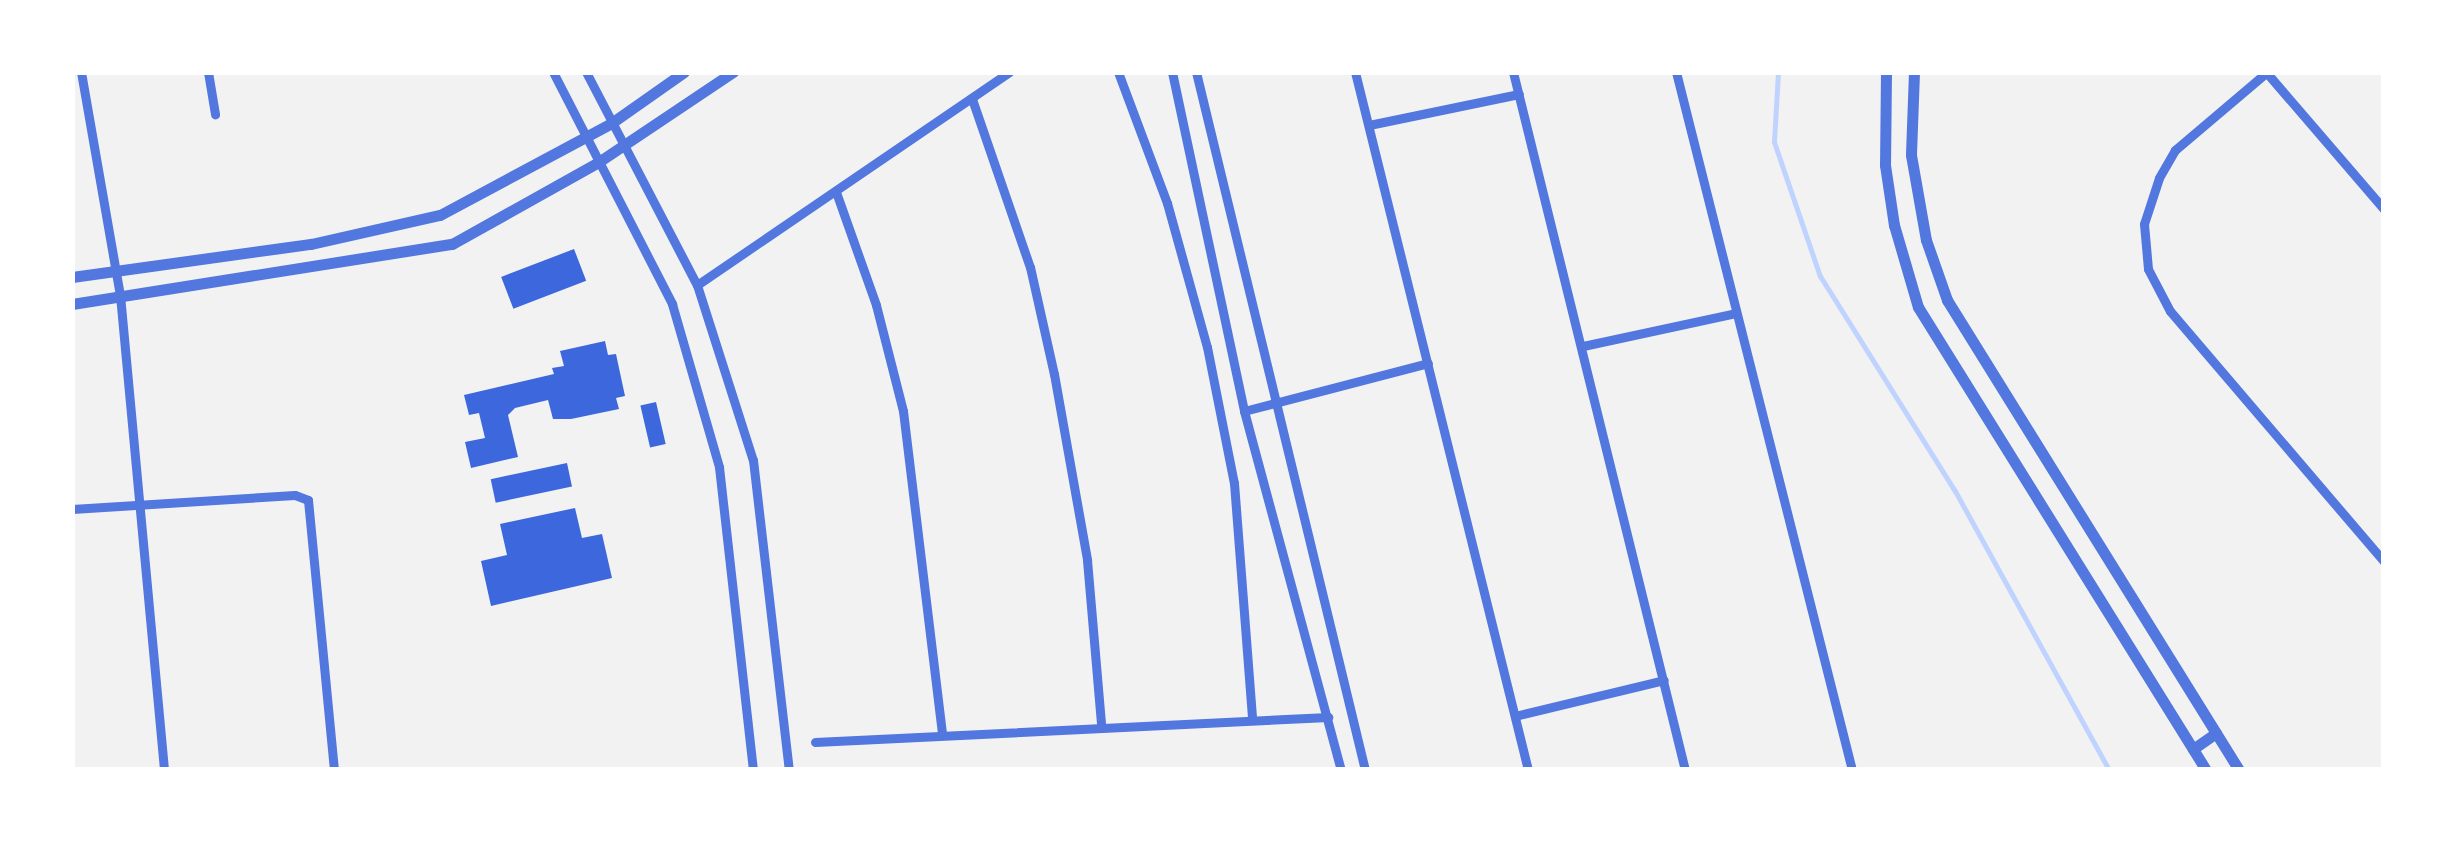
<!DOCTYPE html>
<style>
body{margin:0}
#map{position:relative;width:2456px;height:842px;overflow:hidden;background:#f2f2f2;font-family:"Open Sans",sans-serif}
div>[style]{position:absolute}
.stream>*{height:5px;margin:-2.5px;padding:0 2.5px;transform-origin:2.5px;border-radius:2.5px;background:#bfd3fe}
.building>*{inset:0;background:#3d67dc;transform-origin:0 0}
.minor>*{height:9px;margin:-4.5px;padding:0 4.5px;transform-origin:4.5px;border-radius:4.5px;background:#5277de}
.tertiary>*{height:11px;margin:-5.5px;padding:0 5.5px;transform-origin:5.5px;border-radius:5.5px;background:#5277de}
span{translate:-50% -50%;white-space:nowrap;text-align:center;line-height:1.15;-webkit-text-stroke:10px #fff;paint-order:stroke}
.frame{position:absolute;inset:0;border:75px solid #fff;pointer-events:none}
</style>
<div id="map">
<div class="stream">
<div style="left:1778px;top:72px;width:70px;rotate:93.3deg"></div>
<div style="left:1774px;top:142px;width:142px;rotate:71.1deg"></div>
<div style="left:1820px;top:276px;width:254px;rotate:57.9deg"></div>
<div style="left:1955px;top:491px;width:319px;rotate:61.1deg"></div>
</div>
<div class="building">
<div style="left:574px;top:249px;width:34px;height:78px;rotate:69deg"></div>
<div style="clip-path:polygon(605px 341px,608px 355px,616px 354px,625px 396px,616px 398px,619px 409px,571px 419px,553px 419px,548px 400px,515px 408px,508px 415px,518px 457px,471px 468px,465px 442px,485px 438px,479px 413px,469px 415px,464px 395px,554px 374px,552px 368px,564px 366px,560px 351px)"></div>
<div style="left:656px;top:402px;width:43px;height:16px;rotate:77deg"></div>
<div style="left:567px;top:463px;width:24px;height:78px;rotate:78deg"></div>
<div style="clip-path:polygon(575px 508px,582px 538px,602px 534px,612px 578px,491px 606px,481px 561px,507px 555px,500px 524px)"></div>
</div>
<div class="minor">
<div style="left:81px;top:72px;width:226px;rotate:80.1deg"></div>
<div style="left:120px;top:295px;width:477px;rotate:84.7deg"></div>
<div style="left:208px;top:72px;width:43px;rotate:80.5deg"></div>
<div style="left:553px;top:72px;width:261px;rotate:62.8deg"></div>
<div style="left:672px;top:304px;width:170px;rotate:73.9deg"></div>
<div style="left:719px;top:467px;width:305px;rotate:83.6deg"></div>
<div style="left:586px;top:72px;width:240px;rotate:62.5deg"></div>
<div style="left:697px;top:285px;width:184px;rotate:72.3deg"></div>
<div style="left:753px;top:460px;width:312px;rotate:83.4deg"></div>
<div style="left:1118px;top:72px;width:140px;rotate:69.5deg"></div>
<div style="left:1167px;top:203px;width:149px;rotate:74.5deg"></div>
<div style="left:1207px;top:347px;width:139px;rotate:78.8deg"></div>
<div style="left:1234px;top:483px;width:237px;rotate:85.6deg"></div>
<div style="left:1172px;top:72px;width:347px;rotate:78deg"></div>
<div style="left:1244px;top:411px;width:372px;rotate:74.9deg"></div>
<div style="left:1196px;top:72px;width:718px;rotate:76.39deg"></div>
<div style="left:1355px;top:72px;width:719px;rotate:76.08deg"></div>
<div style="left:1513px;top:72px;width:719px;rotate:76.16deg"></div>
<div style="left:1676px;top:72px;width:720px;rotate:75.85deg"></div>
<div style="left:2266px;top:72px;width:181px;rotate:49.3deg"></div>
<div style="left:2267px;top:72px;width:121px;rotate:139.7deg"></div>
<div style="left:2175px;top:150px;width:32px;rotate:120deg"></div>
<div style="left:2159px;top:178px;width:48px;rotate:108.1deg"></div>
<div style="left:2144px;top:224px;width:45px;rotate:84.9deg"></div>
<div style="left:2148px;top:269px;width:47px;rotate:62.4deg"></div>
<div style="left:2170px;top:311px;width:330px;rotate:49.5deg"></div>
<div style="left:972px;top:99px;width:178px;rotate:71deg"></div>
<div style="left:1030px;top:267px;width:110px;rotate:77.4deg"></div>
<div style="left:1054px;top:374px;width:189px;rotate:79.9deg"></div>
<div style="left:1087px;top:560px;width:165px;rotate:85.1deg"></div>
<div style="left:1369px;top:125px;width:153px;rotate:-11.7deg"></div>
<div style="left:836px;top:192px;width:120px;rotate:70.5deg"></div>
<div style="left:876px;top:305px;width:109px;rotate:75.7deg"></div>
<div style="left:903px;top:411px;width:324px;rotate:83.1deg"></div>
<div style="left:697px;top:285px;width:378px;rotate:-34.3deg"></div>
<div style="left:1583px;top:346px;width:156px;rotate:-12.2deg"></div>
<div style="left:1244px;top:411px;width:190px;rotate:-14.6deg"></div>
<div style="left:72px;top:509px;width:223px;rotate:-3.6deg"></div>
<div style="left:295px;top:495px;width:14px;rotate:21deg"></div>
<div style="left:308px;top:500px;width:271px;rotate:84.5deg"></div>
<div style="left:1515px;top:716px;width:153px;rotate:-13.6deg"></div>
<div style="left:815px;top:742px;width:514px;rotate:-2.79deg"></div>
</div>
<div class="tertiary">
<div style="left:1886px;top:72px;width:93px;rotate:90.6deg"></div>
<div style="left:1885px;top:165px;width:61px;rotate:81.5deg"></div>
<div style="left:1894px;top:225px;width:85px;rotate:73.7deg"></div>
<div style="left:1918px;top:307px;width:545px;rotate:58.12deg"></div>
<div style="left:1914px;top:72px;width:83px;rotate:92.1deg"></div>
<div style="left:1911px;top:155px;width:86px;rotate:80deg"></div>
<div style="left:1926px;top:240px;width:64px;rotate:70.7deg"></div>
<div style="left:1947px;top:300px;width:553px;rotate:58.15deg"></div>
<div style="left:72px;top:277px;width:241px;rotate:-7.9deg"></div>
<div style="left:311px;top:244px;width:132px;rotate:-12.7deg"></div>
<div style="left:440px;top:215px;width:193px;rotate:-28.2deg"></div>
<div style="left:610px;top:124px;width:90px;rotate:-35.1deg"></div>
<div style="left:72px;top:304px;width:385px;rotate:-9deg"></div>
<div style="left:452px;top:244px;width:166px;rotate:-29.2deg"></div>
<div style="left:597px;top:163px;width:164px;rotate:-33.8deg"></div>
<div style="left:2193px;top:749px;width:28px;rotate:-35deg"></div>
</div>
<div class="frame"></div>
</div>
